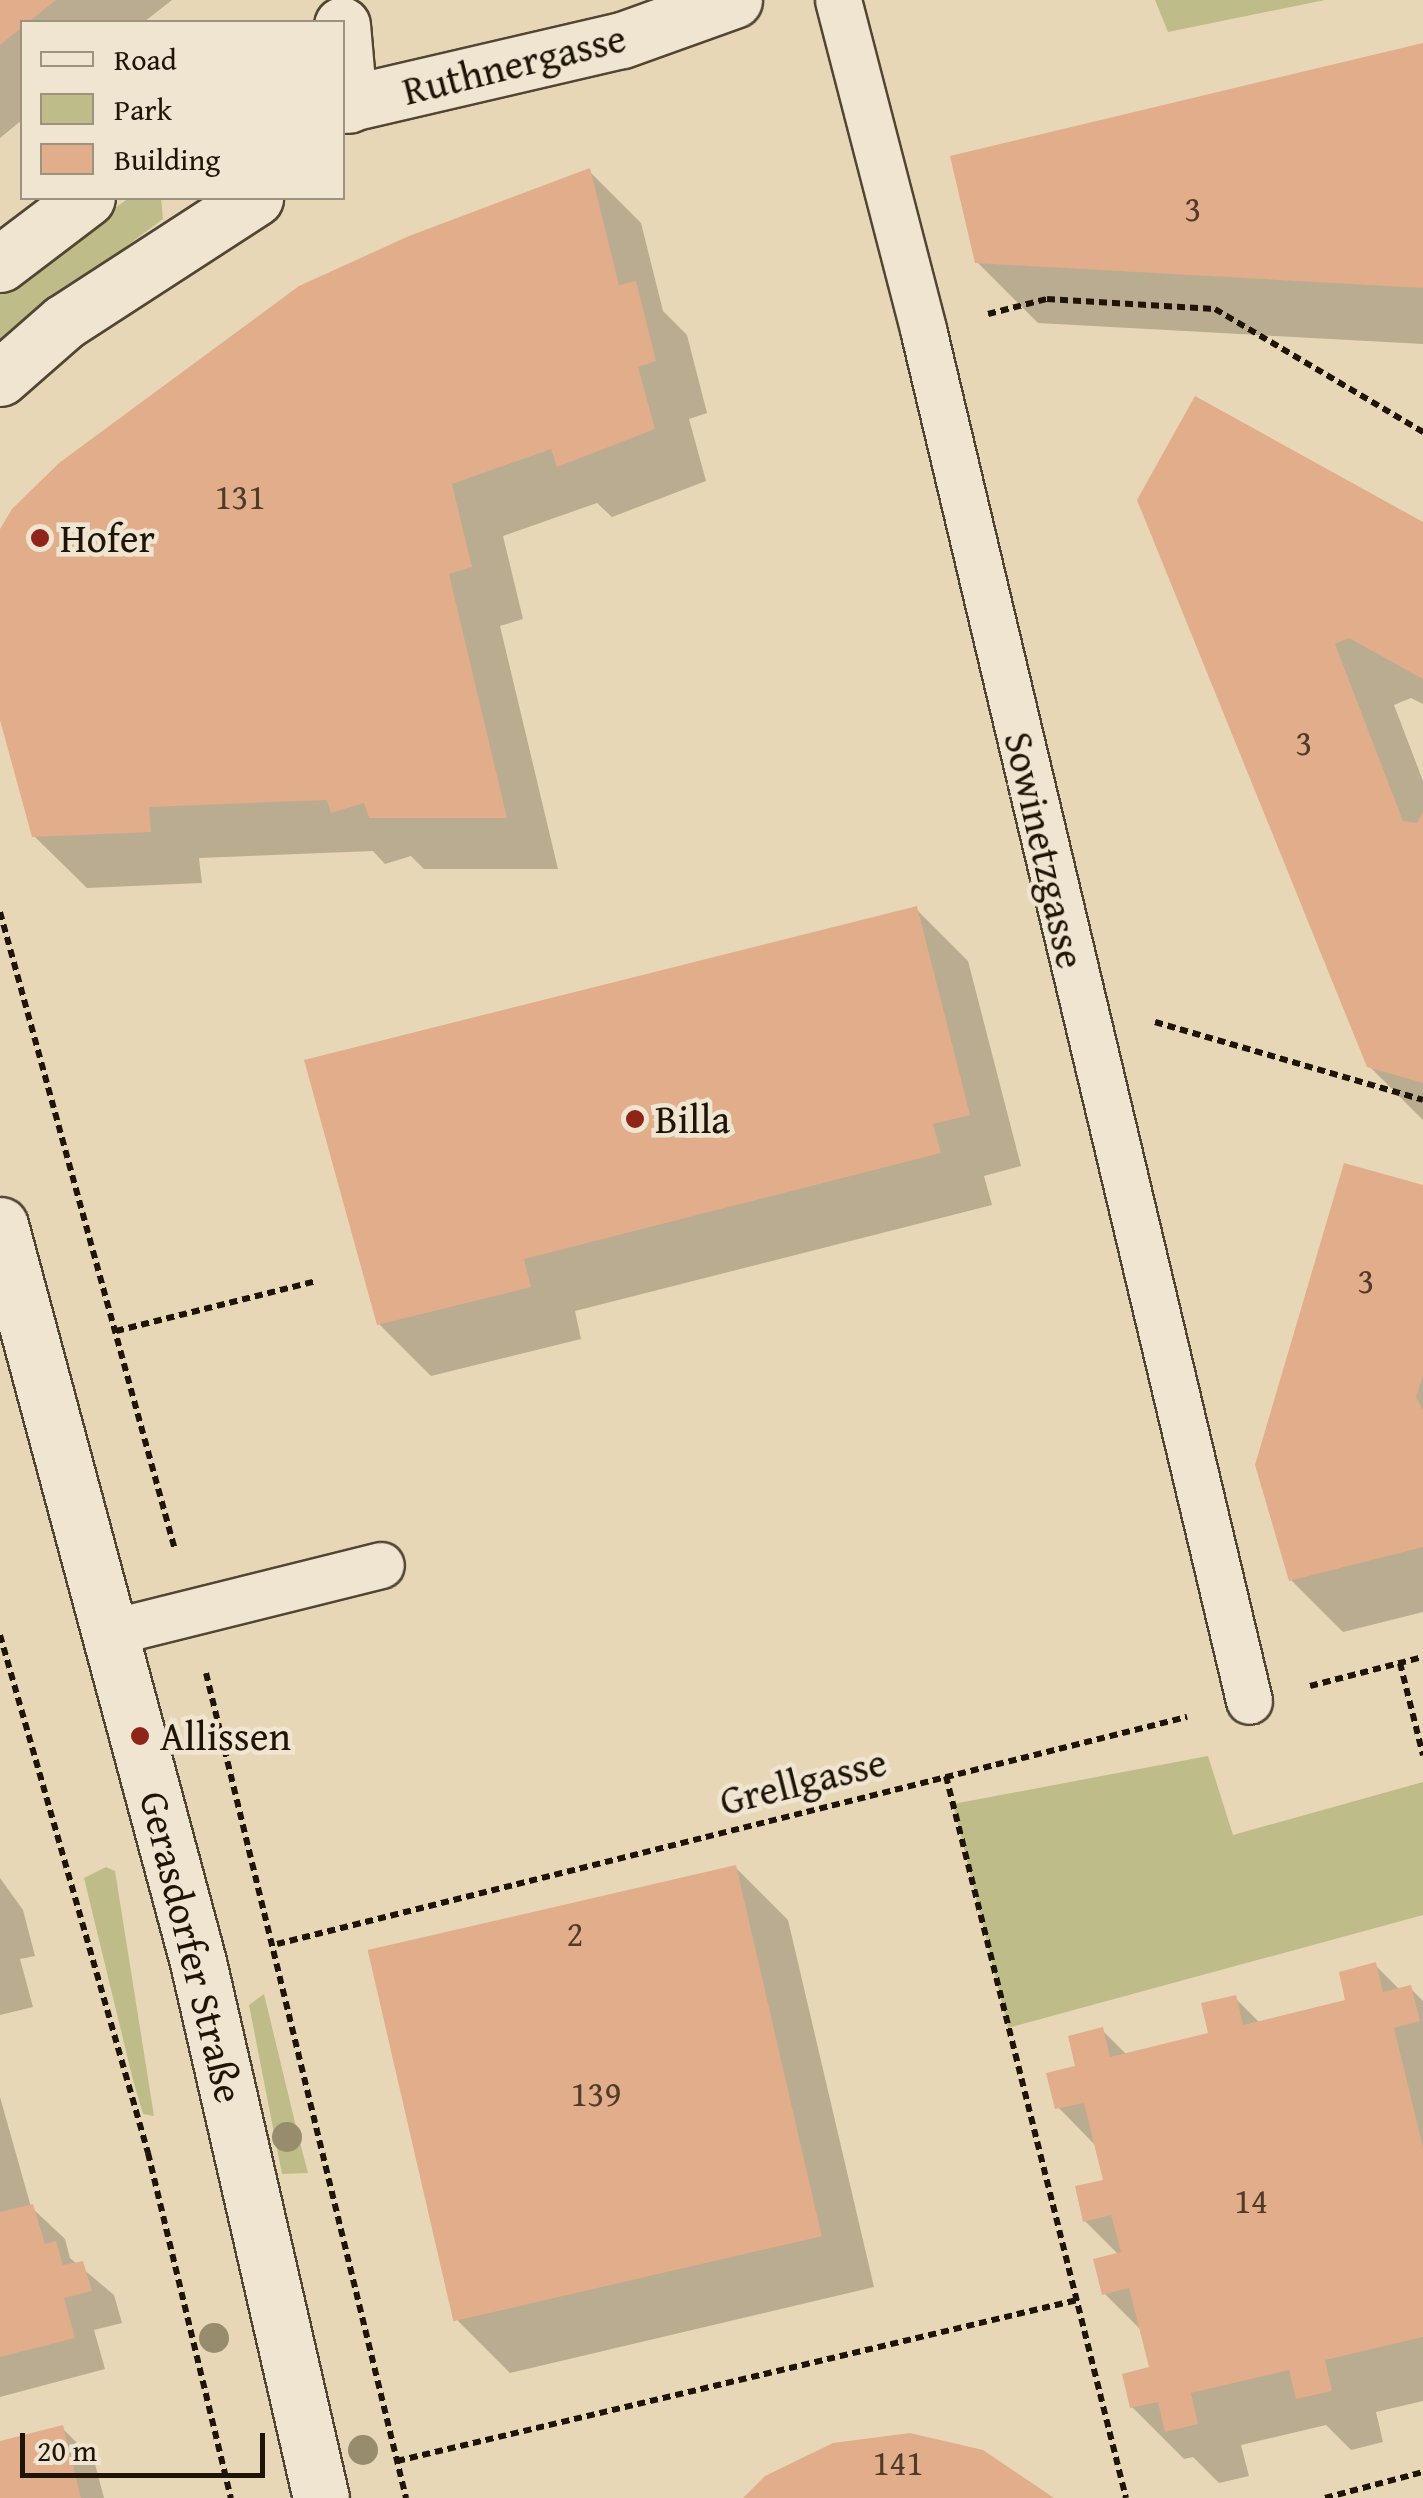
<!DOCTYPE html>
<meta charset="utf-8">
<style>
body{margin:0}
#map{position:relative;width:1423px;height:2498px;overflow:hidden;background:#e8d7b6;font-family:"Gentium Book Plus",serif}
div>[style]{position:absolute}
.green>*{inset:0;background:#bebc88}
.shadow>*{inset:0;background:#0003}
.building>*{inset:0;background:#e1ad8b;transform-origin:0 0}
.path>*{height:6px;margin-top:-3px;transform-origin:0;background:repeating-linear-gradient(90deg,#1f1507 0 8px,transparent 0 13px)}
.roads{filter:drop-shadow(2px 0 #514633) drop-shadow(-2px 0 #514633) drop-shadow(0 2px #514633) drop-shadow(0 -2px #514633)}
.lane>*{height:45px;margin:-22.5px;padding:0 22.5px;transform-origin:22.5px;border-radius:22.5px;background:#f0e5d0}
.street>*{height:55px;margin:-27.5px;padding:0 27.5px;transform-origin:27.5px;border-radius:27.5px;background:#f0e5d0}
.secondary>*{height:55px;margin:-27.5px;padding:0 27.5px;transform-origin:27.5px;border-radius:27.5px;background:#f0e5d0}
.trees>*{width:30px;height:30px;margin:-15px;border-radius:50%;background:#988c6e}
.dots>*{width:28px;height:28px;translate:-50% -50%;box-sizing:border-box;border:5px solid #f0e5d0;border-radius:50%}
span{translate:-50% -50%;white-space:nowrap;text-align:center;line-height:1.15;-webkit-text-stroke:9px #f0e5d0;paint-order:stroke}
.number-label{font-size:35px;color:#503b28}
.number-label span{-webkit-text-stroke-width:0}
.street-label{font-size:40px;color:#1f1507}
.poi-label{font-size:40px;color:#1f1507}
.left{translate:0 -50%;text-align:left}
.legend{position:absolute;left:20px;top:20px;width:325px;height:180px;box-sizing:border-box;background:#f0e5d0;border:2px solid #9c9280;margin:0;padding:12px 18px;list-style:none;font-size:30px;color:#1f1507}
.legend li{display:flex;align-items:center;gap:20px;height:50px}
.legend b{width:50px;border:2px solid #9c9280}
.scale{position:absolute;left:20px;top:2433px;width:245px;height:45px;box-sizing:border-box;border:5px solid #1f1507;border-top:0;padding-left:12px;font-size:30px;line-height:35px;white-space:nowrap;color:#1f1507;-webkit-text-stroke:8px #f0e5d0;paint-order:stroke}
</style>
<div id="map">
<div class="green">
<div style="clip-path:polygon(1155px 0,1325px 0,1168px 32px)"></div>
<div style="clip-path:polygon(129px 198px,161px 198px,163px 219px,0 340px,0 290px)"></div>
<div style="clip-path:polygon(1208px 1756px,1233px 1835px,1423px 1782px,1423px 1915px,1008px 2028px,953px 1804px)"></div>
<div style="clip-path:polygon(106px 1867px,115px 1871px,154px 2116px,143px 2114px,133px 2080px,84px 1878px)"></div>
<div style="clip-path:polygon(264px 1994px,298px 2135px,308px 2173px,282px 2174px,249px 2005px)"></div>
</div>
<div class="shadow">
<div style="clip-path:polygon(0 0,172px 0,144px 22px,22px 22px,22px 120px,0 138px)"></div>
<div style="clip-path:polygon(1423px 45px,1423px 344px,1038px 323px,977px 262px)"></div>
<div style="clip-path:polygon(589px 171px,641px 223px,663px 311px,687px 335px,707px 413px,689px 419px,706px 481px,612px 517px,597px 503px,503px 536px,523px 619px,500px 626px,558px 869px,424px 869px,411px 856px,385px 864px,373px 851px,199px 858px,202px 883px,87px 888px,34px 836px,0 710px,0 534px)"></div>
<div style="clip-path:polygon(1140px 500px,1423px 525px,1423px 704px,1411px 698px,1394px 705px,1423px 781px,1423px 1120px,1369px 1066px)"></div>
<div style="clip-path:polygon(916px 909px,968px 961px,1021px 1166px,984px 1176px,992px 1205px,575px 1311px,581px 1339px,431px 1376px,379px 1324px)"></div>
<div style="clip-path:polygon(1423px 1188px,1423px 1612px,1343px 1632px,1291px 1580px)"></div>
<div style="clip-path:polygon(736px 1868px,788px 1920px,874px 2287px,510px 2373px,458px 2321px)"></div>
<div style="clip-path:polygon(0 1878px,23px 1910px,35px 1956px,20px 1959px,33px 2007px,0 2015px)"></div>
<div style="clip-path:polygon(1375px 1965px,1400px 1990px,1410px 1988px,1423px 2001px,1423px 2401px,1376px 2412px,1383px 2442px,1351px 2450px,1326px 2425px,1241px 2445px,1249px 2476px,1219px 2483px,1193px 2457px,1184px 2459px,1132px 2407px,1152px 2369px,1142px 2331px,1104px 2293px,1119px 2255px,1085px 2221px,1106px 2181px,1097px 2147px,1058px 2107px,1102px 2030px,1127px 2055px,1211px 2035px,1235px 1998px,1260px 2023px,1348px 2002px)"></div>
<div style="clip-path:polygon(0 2097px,31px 2207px,65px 2239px,70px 2258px,114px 2295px,122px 2323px,94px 2330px,105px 2369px,0 2397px)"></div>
<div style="clip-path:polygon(62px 2428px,94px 2460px,104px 2498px,0 2498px,0 2444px)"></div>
</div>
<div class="building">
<div style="clip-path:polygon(0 0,56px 0,0 45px)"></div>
<div style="clip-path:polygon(1423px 43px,1423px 288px,975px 263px,950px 156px)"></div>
<div style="clip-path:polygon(590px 168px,619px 285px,636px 281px,656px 361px,638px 367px,655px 429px,557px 467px,551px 449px,452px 484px,472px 567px,449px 574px,507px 818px,369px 818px,364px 803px,331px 813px,327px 800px,149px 807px,151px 832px,32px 837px,0 720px,0 529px,12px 509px,59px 463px,299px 286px,409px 236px)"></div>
<div style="clip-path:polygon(1195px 396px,1423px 522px,1423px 679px,1349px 638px,1335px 644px,1403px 821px,1417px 823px,1423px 812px,1423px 1083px,1367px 1067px,1137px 500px)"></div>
<div style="clip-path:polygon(917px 906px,970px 1115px,933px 1124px,941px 1153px,524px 1259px,531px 1287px,377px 1325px,304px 1060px)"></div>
<div style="clip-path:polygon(1344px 1163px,1423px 1185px,1423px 1376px,1416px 1397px,1423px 1410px,1423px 1547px,1289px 1581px,1255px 1465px)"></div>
<div style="left:736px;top:1865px;width:381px;height:378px;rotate:77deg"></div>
<div style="clip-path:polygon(1376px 1962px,1383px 1992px,1411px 1985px,1420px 2021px,1394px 2028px,1423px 2147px,1423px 2337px,1325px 2360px,1332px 2391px,1296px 2399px,1289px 2370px,1191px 2393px,1198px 2424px,1165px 2432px,1158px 2402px,1130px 2408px,1122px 2374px,1149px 2367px,1129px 2288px,1102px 2295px,1093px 2259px,1121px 2252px,1111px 2215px,1083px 2222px,1075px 2186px,1103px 2180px,1084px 2103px,1055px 2109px,1046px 2073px,1075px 2066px,1068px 2036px,1103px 2027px,1110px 2057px,1208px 2033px,1201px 2003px,1236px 1995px,1243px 2025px,1345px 2000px,1339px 1972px)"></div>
<div style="clip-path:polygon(33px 2204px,45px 2244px,56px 2241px,63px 2265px,83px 2261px,92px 2291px,64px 2298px,75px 2338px,0 2357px,0 2212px)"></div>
<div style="clip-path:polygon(63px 2425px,81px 2498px,0 2498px,0 2441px)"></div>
<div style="clip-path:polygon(910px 2433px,983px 2450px,1054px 2498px,743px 2498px,765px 2476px,833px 2443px)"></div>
</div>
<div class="path">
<div style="left:988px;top:314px;width:61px;rotate:-14.3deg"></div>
<div style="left:1047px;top:299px;width:168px;rotate:3.4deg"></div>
<div style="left:1215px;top:309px;width:242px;rotate:30.6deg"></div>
<div style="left:0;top:912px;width:662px;rotate:74.66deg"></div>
<div style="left:1155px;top:1022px;width:279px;rotate:16.2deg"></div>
<div style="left:116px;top:1331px;width:206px;rotate:-14deg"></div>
<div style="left:0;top:1635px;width:539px;rotate:74.05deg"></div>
<div style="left:148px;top:2153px;width:355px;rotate:76.5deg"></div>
<div style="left:1400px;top:1663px;width:95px;rotate:76deg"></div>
<div style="left:206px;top:1673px;width:849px;rotate:76.37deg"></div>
<div style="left:1310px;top:1686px;width:117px;rotate:-14.4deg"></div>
<div style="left:946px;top:1776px;width:744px;rotate:76deg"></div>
<div style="left:277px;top:1944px;width:938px;rotate:-14.01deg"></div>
<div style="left:397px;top:2461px;width:699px;rotate:-13.32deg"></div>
<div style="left:1325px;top:2498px;width:101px;rotate:-14.9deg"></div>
</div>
<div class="roads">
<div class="lane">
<div style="left:838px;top:0;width:340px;rotate:75.5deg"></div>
<div style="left:923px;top:329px;width:1410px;rotate:76.63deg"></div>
<div style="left:112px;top:1632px;width:277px;rotate:-14deg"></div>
</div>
<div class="street">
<div style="left:342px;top:25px;width:80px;rotate:85deg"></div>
<div style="left:342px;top:105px;width:287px;rotate:-13.1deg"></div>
<div style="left:622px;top:40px;width:119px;rotate:-19.7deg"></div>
<div style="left:0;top:264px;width:109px;rotate:-37.2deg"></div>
<div style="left:0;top:378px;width:85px;rotate:-41.2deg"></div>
<div style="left:64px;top:322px;width:228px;rotate:-33deg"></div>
</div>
<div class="secondary">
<div style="left:0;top:1225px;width:763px;rotate:74.96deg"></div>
<div style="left:198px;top:1962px;width:550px;rotate:77.08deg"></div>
</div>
</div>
<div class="trees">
<div style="left:287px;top:2137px"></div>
<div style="left:214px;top:2338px"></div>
<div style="left:363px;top:2450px"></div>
</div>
<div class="dots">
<div style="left:40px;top:538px;background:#8f2418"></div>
<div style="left:635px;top:1119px;background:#8f2418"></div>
<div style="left:140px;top:1736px;background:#8f2418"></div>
</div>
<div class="number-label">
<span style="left:1193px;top:209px">3</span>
<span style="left:240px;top:497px">131</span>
<span style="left:1304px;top:743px">3</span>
<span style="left:1366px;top:1281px">3</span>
<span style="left:575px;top:1934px">2</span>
<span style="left:596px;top:2094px">139</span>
<span style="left:1251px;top:2201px">14</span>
<span style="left:898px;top:2463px">141</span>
</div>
<div class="street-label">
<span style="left:514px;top:64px;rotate:-14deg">Ruthnergasse</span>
<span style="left:1045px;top:850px;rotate:77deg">Sowinetzgasse</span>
<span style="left:803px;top:1781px;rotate:-14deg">Grellgasse</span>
<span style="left:192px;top:1947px;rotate:76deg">Gerasdorfer Straße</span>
</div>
<div class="poi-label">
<span class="left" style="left:60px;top:538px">Hofer</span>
<span class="left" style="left:655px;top:1119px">Billa</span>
<span class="left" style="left:160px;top:1736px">Allissen</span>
</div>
<ul class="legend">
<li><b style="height:12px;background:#f0e5d0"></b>Road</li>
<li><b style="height:28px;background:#bebc88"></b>Park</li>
<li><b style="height:28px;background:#e1ad8b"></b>Building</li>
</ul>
<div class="scale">20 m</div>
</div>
